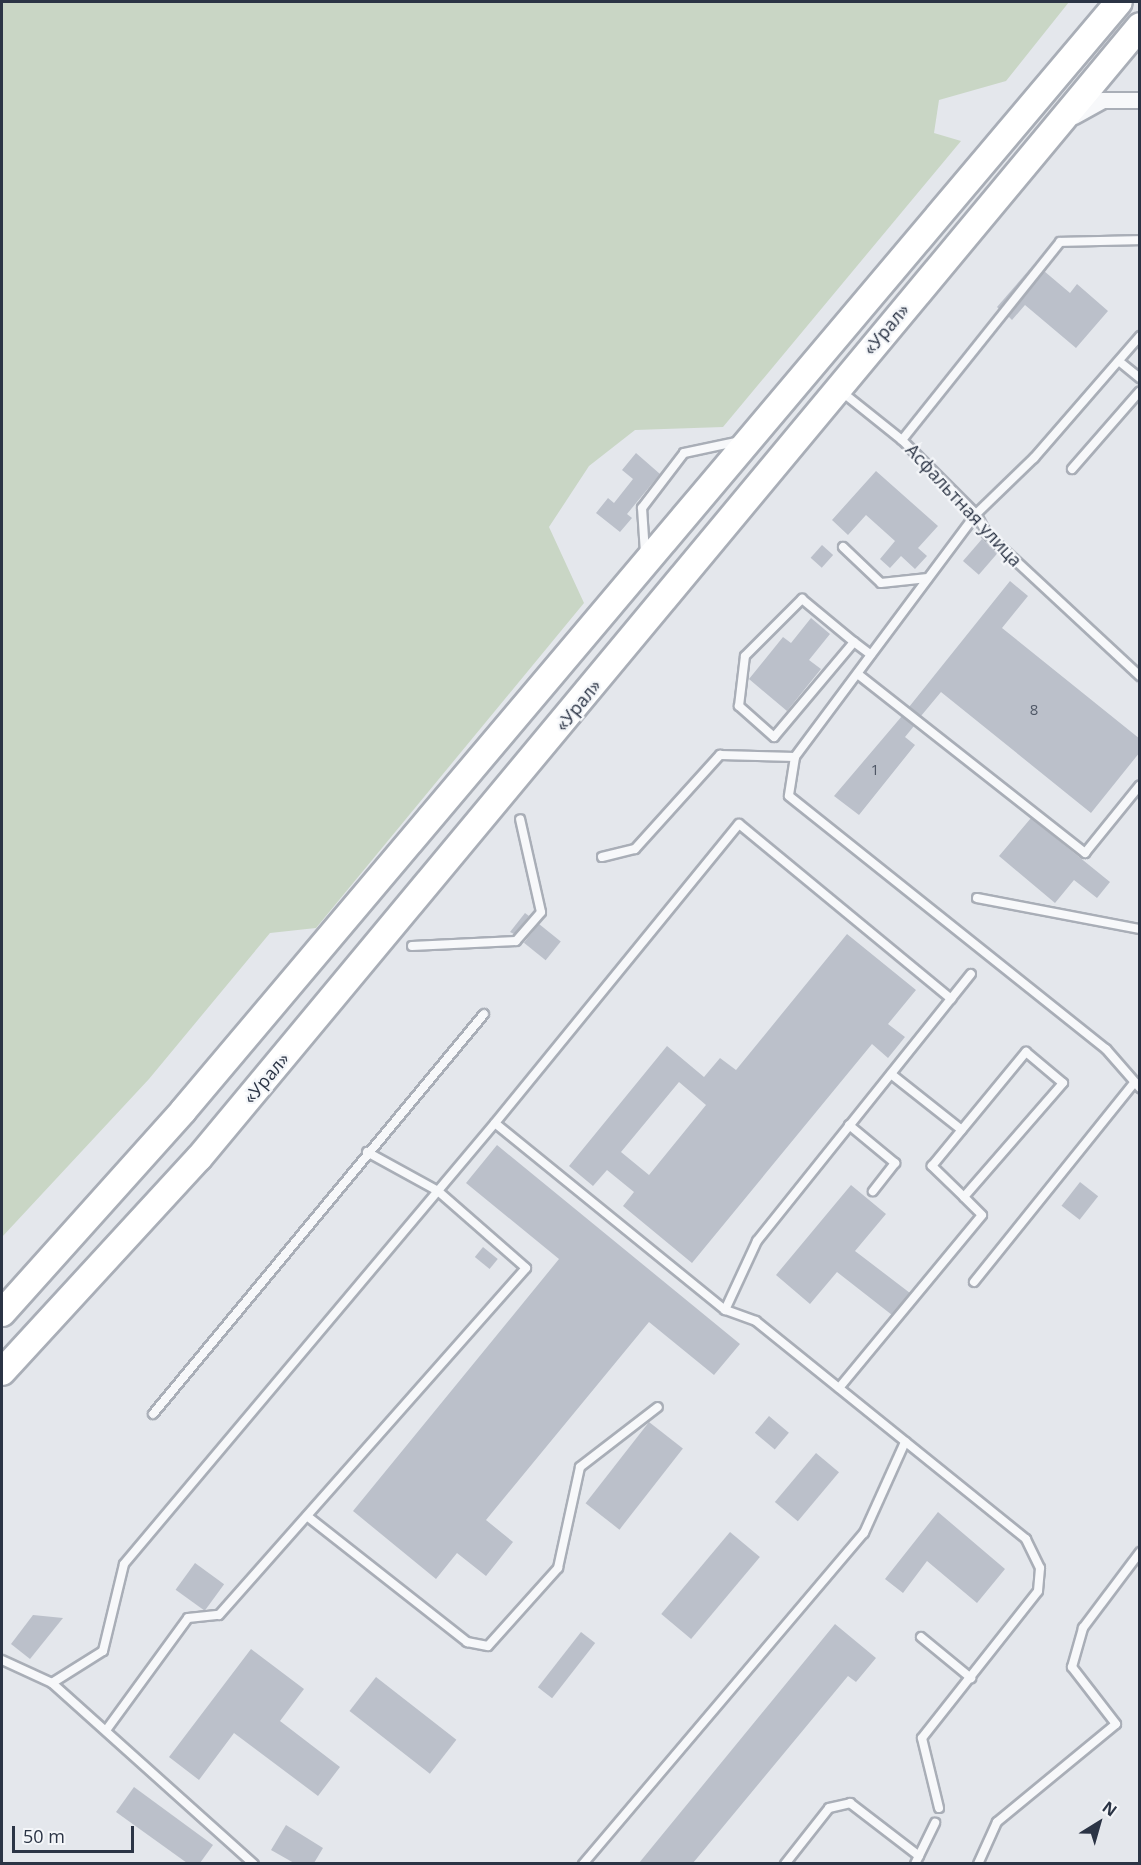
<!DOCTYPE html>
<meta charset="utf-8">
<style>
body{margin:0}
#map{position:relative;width:1141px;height:1865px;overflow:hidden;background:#e4e7ec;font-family:"Open Sans",sans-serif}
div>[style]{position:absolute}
.green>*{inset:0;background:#c9d6c5}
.building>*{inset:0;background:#bbc0ca;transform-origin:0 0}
.roads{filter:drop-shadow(2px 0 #a9aeb7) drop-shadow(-2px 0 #a9aeb7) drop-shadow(0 2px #a9aeb7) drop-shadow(0 -2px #a9aeb7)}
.service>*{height:8px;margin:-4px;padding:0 4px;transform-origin:4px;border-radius:4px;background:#f7f8fa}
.minor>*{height:15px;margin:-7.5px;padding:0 7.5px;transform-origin:7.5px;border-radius:7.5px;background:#f7f8fa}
.primary>*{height:26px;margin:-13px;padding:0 13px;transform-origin:13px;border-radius:13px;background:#fff}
span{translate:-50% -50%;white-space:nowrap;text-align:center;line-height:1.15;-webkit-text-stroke:4.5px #f4f6f9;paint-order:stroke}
.number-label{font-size:15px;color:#4f5766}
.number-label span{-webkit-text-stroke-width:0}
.street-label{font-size:18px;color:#2b3445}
.frame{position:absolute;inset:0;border:3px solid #2b3445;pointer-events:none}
.north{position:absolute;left:1069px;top:1793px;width:60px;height:60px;-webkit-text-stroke:4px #f4f6f9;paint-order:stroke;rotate:37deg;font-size:16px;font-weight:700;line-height:24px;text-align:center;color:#2b3445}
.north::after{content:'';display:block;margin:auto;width:21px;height:27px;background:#2b3445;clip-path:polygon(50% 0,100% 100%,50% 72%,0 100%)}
.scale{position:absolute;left:12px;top:1826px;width:122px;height:27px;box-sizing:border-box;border:3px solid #2b3445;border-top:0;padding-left:8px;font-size:18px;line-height:21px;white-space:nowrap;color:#2b3445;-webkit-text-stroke:4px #f4f6f9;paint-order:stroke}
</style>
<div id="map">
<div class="green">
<div style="clip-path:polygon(2px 2px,1069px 2px,1006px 81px,939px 100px,934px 133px,961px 141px,723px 427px,635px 430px,589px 466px,549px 527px,584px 603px,316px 928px,270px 933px,149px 1079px,2px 1237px)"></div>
</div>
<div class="building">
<div style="clip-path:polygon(1035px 263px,999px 309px,997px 307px)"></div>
<div style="clip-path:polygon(1044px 271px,1070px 293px,1077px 284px,1108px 311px,1076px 348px,1025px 305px,1012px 320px,1008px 316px)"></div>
<div style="clip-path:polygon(636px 453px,660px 474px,627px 514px,632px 518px,620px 532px,596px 513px,608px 498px,614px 503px,633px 479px,622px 470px)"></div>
<div style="clip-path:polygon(876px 471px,938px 526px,918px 548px,927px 556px,915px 569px,901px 556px,890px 568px,880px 559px,895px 541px,866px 515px,848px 535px,832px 520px)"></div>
<div style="left:982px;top:539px;width:21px;height:29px;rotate:41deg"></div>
<div style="left:822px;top:545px;width:15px;height:17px;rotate:42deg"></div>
<div style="clip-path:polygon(1010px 581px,1028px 596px,1002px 628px,1140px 739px,1140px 752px,1091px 813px,941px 692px,921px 716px,909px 707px)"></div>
<div style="clip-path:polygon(811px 618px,830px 634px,809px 660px,821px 669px,787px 711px,749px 679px,783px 637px,791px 643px)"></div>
<div style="clip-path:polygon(902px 716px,914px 726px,905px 737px,915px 745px,859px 815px,834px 796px)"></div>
<div style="clip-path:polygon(1031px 818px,1110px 882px,1097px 898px,1074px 880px,1055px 903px,999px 856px)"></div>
<div style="clip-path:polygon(525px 913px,529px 916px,514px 934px,510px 932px)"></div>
<div style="left:539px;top:924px;width:28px;height:24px;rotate:39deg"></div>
<div style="clip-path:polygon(evenodd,847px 934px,916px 990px,888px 1024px,905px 1037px,888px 1058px,872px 1044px,692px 1263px,623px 1206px,634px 1192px,607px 1170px,593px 1186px,569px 1166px,667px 1046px,704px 1077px,720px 1058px,736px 1070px,847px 934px,679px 1082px,706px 1105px,649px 1175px,621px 1152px,679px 1082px)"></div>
<div style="clip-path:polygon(497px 1145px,740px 1344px,714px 1375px,649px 1322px,486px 1520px,513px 1542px,486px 1576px,457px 1553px,436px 1579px,353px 1511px,559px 1259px,466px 1183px)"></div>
<div style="left:1080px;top:1182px;width:23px;height:30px;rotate:38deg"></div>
<div style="clip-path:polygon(851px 1185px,886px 1214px,855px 1251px,910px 1293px,892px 1315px,837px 1272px,810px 1304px,776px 1275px)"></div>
<div style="left:483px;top:1247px;width:19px;height:13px;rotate:39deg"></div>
<div style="left:769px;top:1416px;width:26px;height:22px;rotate:40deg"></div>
<div style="left:649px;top:1422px;width:43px;height:103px;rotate:38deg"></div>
<div style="left:816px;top:1453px;width:30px;height:64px;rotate:40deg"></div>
<div style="clip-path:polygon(938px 1512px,1005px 1569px,977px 1603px,927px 1561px,903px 1593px,885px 1579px)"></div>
<div style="left:730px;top:1532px;width:39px;height:107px;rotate:40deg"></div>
<div style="left:195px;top:1563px;width:36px;height:33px;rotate:36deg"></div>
<div style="clip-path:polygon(33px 1615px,63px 1618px,30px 1659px,11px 1644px)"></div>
<div style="clip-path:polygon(835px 1624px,876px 1658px,856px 1682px,848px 1676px,693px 1863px,639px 1863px)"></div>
<div style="left:581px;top:1632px;width:18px;height:70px;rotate:38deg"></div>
<div style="clip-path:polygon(251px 1649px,304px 1689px,280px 1721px,340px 1767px,318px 1796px,234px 1733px,199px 1780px,169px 1757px)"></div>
<div style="left:376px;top:1677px;width:102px;height:43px;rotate:38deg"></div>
<div style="clip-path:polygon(134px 1787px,213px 1845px,200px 1863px,187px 1863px,116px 1812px)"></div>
<div style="clip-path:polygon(286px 1825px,323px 1848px,314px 1863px,294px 1863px,271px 1850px)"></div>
</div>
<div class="roads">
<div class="service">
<div style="left:1140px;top:336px;width:162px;rotate:131deg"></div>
<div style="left:1034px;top:458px;width:81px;rotate:136deg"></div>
<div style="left:976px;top:514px;width:303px;rotate:126.7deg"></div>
<div style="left:795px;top:757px;width:39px;rotate:99deg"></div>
<div style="left:789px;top:796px;width:406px;rotate:38.6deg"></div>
<div style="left:1106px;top:1049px;width:52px;rotate:48.9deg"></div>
<div style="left:1120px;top:362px;width:26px;rotate:39deg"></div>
<div style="left:842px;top:392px;width:77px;rotate:38.7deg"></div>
<div style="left:902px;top:440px;width:105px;rotate:45deg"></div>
<div style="left:976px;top:514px;width:23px;rotate:61deg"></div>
<div style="left:987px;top:534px;width:209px;rotate:42.9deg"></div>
<div style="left:902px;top:440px;width:253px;rotate:-51.4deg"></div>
<div style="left:1060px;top:242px;width:80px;rotate:-1.4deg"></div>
<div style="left:1072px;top:469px;width:103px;rotate:-48.9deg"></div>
<div style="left:843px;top:547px;width:52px;rotate:43.5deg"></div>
<div style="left:881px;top:583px;width:47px;rotate:-6.1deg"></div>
<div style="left:645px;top:553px;width:45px;rotate:-93.8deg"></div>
<div style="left:642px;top:508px;width:69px;rotate:-52.6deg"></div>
<div style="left:684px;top:453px;width:57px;rotate:-12.1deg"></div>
<div style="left:854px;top:642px;width:124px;rotate:130.1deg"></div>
<div style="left:774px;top:737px;width:47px;rotate:-138.5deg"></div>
<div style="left:739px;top:706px;width:50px;rotate:-83.2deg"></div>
<div style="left:745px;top:656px;width:81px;rotate:-45deg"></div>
<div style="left:802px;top:599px;width:67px;rotate:39.6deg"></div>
<div style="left:854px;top:642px;width:21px;rotate:37deg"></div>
<div style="left:859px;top:675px;width:288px;rotate:38.2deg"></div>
<div style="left:1085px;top:853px;width:87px;rotate:-51deg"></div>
<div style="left:602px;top:857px;width:34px;rotate:-14deg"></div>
<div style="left:635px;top:849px;width:127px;rotate:-47.9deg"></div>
<div style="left:720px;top:755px;width:75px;rotate:1.5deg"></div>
<div style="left:977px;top:898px;width:166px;rotate:10.8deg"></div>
<div style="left:412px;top:946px;width:104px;rotate:-2.8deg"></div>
<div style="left:516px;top:941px;width:38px;rotate:-49deg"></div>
<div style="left:541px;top:912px;width:95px;rotate:-102.7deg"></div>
<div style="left:891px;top:1074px;width:90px;rotate:38.3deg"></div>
<div style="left:849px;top:1125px;width:60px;rotate:39.6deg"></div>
<div style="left:895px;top:1163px;width:36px;rotate:128deg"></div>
<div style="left:974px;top:1282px;width:255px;rotate:-51.2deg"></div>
<div style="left:725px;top:1310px;width:76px;rotate:-65.1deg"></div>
<div style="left:757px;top:1241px;width:342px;rotate:-51.3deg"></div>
<div style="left:839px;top:1388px;width:224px;rotate:-50.4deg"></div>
<div style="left:982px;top:1215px;width:25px;rotate:-135deg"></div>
<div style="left:964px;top:1197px;width:45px;rotate:-135.9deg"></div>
<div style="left:932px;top:1166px;width:148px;rotate:-50.5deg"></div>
<div style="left:1026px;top:1052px;width:48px;rotate:40deg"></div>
<div style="left:1063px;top:1083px;width:151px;rotate:131deg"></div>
<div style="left:153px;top:1414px;width:519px;rotate:-50.39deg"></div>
<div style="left:307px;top:1516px;width:204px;rotate:38.2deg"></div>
<div style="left:467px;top:1642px;width:21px;rotate:11deg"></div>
<div style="left:488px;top:1646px;width:105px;rotate:-48.1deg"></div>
<div style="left:558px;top:1568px;width:103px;rotate:-77.7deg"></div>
<div style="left:580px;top:1467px;width:98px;rotate:-37.6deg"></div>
<div style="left:921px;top:1637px;width:65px;rotate:39.4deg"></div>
<div style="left:2px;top:1660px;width:55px;rotate:24.7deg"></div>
<div style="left:52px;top:1683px;width:271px;rotate:41.9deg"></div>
<div style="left:52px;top:1683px;width:60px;rotate:-32.1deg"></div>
<div style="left:103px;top:1651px;width:89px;rotate:-76.4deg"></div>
<div style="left:124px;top:1564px;width:576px;rotate:-49.93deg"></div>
<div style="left:107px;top:1729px;width:137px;rotate:-53.9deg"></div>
<div style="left:188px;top:1618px;width:31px;rotate:-6deg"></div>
<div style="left:219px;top:1615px;width:463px;rotate:-48.5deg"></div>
<div style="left:526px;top:1268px;width:117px;rotate:-138.8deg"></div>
<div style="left:438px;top:1191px;width:81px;rotate:-151.2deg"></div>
<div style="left:939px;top:1808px;width:72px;rotate:-103.7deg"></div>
<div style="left:922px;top:1738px;width:187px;rotate:-51.7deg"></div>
<div style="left:1038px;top:1591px;width:23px;rotate:-85deg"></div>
<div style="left:1040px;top:1568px;width:32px;rotate:-116deg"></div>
<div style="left:1026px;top:1539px;width:347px;rotate:-141.1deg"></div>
<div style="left:756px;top:1321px;width:33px;rotate:-160deg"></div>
<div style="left:725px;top:1310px;width:296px;rotate:-140.9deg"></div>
<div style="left:495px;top:1123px;width:386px;rotate:-50.8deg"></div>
<div style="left:739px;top:824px;width:275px;rotate:39.5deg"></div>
<div style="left:583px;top:1864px;width:434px;rotate:-49.7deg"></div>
<div style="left:864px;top:1533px;width:100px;rotate:-65.7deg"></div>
<div style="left:785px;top:1864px;width:71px;rotate:-51.8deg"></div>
<div style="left:829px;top:1808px;width:22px;rotate:-13deg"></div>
<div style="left:850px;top:1803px;width:87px;rotate:37.5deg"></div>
<div style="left:915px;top:1864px;width:46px;rotate:-64deg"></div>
<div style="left:978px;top:1864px;width:46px;rotate:-65.7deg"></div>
<div style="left:997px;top:1822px;width:154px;rotate:-39.5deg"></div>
<div style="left:1116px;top:1724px;width:72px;rotate:-127.7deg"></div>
<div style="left:1072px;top:1667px;width:41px;rotate:-74.2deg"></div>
<div style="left:1083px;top:1628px;width:95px;rotate:-53.1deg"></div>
</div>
<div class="minor">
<div style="left:1074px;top:116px;width:33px;rotate:-29deg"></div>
<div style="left:1103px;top:100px;width:37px"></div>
</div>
<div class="primary">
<div style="left:2px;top:1313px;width:271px;rotate:-48.1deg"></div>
<div style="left:183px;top:1111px;width:1451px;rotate:-49.84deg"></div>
<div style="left:2px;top:1372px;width:291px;rotate:-47.4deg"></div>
<div style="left:199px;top:1158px;width:1472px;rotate:-50.26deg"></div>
</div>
</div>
<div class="number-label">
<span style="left:1034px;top:710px">8</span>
<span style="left:875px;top:770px">1</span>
</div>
<div class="street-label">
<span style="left:886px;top:329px;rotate:-50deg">«Урал»</span>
<span style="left:964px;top:505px;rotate:47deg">Асфальтная улица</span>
<span style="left:578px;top:705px;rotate:-51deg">«Урал»</span>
<span style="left:266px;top:1078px;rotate:-50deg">«Урал»</span>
</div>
<div class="frame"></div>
<div class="north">N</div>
<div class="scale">50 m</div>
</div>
